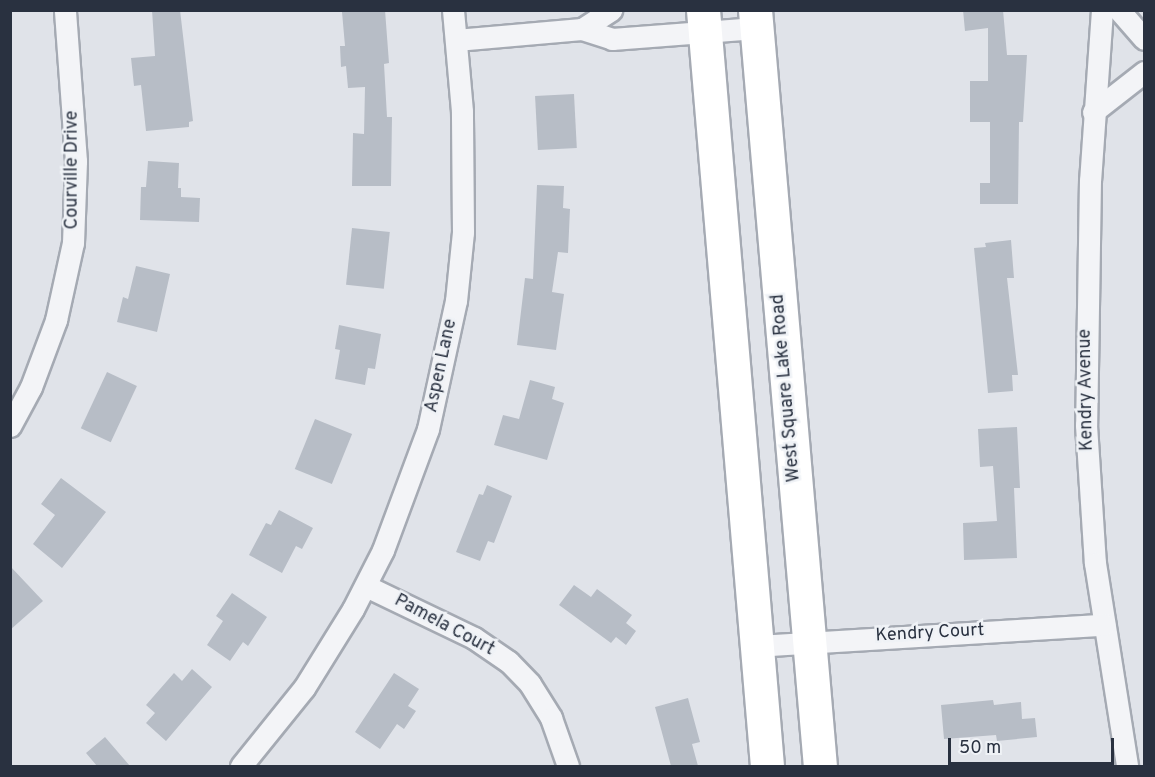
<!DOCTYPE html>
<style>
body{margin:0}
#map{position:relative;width:1155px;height:777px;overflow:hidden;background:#e0e3e9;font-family:Overpass,sans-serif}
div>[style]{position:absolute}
.building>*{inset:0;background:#b7bdc6;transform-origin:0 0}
.roads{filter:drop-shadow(2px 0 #a5aab3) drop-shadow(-2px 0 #a5aab3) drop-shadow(0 2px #a5aab3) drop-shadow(0 -2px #a5aab3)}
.street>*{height:21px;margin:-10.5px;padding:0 10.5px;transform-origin:10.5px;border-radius:10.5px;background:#f3f4f7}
.highway>*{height:33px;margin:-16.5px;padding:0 16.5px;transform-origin:16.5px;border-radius:16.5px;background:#fff}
span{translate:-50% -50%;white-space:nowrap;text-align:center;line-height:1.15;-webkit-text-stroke:5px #eff2f6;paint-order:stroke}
.street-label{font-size:18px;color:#293140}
.frame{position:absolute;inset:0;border:12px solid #293140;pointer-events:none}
.scale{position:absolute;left:948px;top:738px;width:166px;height:27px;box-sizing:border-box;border:3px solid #293140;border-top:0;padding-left:8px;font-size:18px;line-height:21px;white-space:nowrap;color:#293140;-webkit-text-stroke:4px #eff2f6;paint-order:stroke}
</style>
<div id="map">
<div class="building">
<div style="clip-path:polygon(152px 10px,180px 10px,193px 121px,189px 122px,189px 127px,146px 131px,141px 85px,134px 86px,131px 58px,155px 56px)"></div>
<div style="clip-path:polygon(385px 10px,389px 63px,384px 64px,387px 117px,392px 117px,391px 186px,352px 186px,353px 133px,364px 134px,365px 87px,348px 88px,346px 66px,341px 67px,340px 46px,345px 46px,342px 12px)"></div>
<div style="clip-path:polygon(963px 10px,1003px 10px,1007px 55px,1027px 55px,1023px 122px,1019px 122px,1018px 204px,980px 204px,980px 183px,990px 183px,990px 122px,970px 122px,970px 81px,988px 81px,988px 28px,965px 31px)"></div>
<div style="left:574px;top:94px;width:54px;height:39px;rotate:87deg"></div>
<div style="clip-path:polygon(148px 161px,179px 163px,178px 188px,181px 188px,181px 197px,200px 198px,199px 222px,140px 220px,141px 187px,146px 187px)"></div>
<div style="clip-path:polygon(537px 185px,564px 186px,563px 208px,570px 209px,568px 253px,558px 252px,552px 292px,564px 294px,556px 350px,517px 345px,525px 278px,533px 279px)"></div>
<div style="left:352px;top:228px;width:38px;height:57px;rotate:6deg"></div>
<div style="clip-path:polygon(1011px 240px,1014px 278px,1007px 278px,1018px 375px,1012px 375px,1013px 391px,988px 393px,974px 248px,986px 247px,985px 243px)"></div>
<div style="clip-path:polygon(136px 266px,170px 274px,157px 332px,117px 322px,123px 297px,128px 299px)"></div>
<div style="clip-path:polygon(339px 325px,381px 334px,375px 369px,368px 368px,365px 385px,335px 379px,340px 350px,335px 349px)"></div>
<div style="left:107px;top:372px;width:33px;height:62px;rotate:25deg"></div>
<div style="clip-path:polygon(530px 380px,555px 387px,552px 399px,564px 403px,547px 460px,494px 445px,503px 415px,519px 419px)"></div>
<div style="left:315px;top:419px;width:40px;height:54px;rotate:22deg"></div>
<div style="clip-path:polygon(1017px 427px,1020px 488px,1014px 488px,1017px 558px,964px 560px,963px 523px,997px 521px,993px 466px,980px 467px,978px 429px)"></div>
<div style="clip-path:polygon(61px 478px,106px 512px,62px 568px,33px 544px,55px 515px,41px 504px)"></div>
<div style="clip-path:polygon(487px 485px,512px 496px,494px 543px,488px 541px,480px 561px,456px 552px,479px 494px,483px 495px)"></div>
<div style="clip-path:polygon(279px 510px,313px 528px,302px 549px,296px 546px,282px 573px,249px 555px,266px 523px,271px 525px)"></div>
<div style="clip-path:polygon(10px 566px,43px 601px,10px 630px)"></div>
<div style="clip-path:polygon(574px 585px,591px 597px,597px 589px,632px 615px,626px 623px,636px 631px,626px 645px,616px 637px,611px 643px,559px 605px)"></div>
<div style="clip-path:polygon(232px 593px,267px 617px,248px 646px,243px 642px,230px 661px,207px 645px,223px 621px,216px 616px)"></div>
<div style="clip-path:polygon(192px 669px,212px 687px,166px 741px,146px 723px,155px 713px,146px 705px,174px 673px,182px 681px)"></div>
<div style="clip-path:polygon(394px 673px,419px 689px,408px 706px,416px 711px,404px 729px,397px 724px,380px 749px,355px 732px)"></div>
<div style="clip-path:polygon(688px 698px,700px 742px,692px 744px,698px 766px,671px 766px,655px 707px)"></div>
<div style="clip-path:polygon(993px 700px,994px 705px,1021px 702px,1022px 719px,1035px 718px,1037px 737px,997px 741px,996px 735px,944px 739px,941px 705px)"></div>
<div style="clip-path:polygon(105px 737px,111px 744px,130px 766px,97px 766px,86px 753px)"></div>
</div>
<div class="roads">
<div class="street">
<div style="left:1102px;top:10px;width:170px;rotate:94deg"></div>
<div style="left:1090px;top:180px;width:245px;rotate:90.9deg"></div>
<div style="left:1086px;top:425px;width:138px;rotate:86.3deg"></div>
<div style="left:1095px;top:563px;width:206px;rotate:81deg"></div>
<div style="left:1119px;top:10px;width:38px;rotate:49deg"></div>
<div style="left:582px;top:29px;width:35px;rotate:-33deg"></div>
<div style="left:456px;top:40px;width:126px;rotate:-5deg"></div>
<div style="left:582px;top:29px;width:32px;rotate:18deg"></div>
<div style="left:612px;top:39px;width:144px;rotate:-4.4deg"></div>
<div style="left:1093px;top:112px;width:65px;rotate:-38.1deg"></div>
<div style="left:10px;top:426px;width:44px;rotate:-61.7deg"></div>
<div style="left:31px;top:387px;width:72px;rotate:-69.5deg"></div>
<div style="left:56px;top:320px;width:79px;rotate:-77.6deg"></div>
<div style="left:73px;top:243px;width:82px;rotate:-87.9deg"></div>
<div style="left:76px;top:161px;width:151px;rotate:-94.2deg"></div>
<div style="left:366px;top:586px;width:120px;rotate:25.7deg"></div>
<div style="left:474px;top:638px;width:42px;rotate:34.4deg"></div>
<div style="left:509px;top:662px;width:30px;rotate:46deg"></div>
<div style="left:530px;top:684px;width:40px;rotate:58deg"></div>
<div style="left:551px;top:718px;width:51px;rotate:70.5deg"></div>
<div style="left:756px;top:646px;width:349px;rotate:-3.5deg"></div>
<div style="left:241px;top:766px;width:100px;rotate:-51.1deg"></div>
<div style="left:304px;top:688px;width:93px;rotate:-58.2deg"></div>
<div style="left:353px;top:609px;width:66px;rotate:-63deg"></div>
<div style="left:383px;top:550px;width:129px;rotate:-69.6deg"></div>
<div style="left:428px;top:429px;width:131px;rotate:-77.7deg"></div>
<div style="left:456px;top:301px;width:69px;rotate:-84.2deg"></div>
<div style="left:463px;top:232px;width:121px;rotate:-90.5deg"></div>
<div style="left:462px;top:111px;width:101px;rotate:-95.1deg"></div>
</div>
<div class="highway">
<div style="left:703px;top:10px;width:759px;rotate:85.16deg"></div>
<div style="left:755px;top:10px;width:759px;rotate:85.09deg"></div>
</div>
</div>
<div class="street-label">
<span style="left:73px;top:170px;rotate:-90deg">Courville Drive</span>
<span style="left:442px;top:366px;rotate:-78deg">Aspen Lane</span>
<span style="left:787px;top:388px;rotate:-95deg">West Square Lake Road</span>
<span style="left:1087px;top:390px;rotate:-91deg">Kendry Avenue</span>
<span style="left:444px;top:626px;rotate:28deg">Pamela Court</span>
<span style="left:930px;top:634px;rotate:-3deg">Kendry Court</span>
</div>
<div class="frame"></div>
<div class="scale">50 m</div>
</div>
